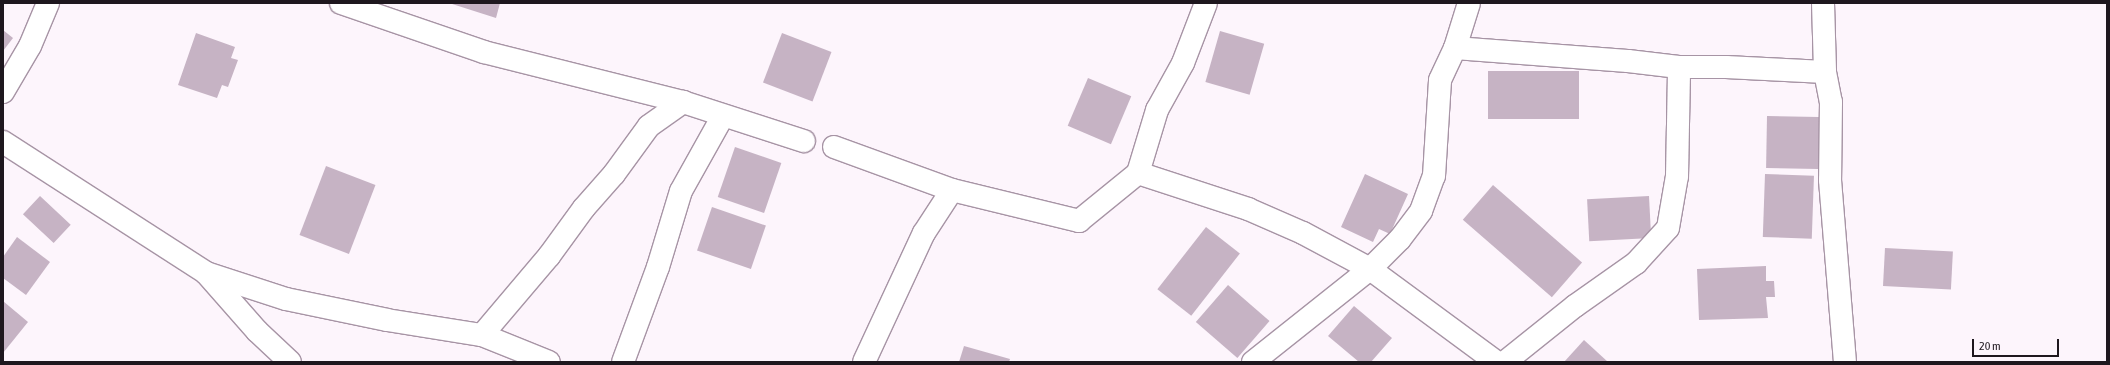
<!DOCTYPE html>
<style>
body{margin:0}
#map{position:relative;width:2110px;height:365px;overflow:hidden;background:#fdf5fc;font-family:"Asap Condensed",sans-serif}
div>[style]{position:absolute}
.building>*{inset:0;background:#c6b3c4;transform-origin:0 0}
.roads{filter:drop-shadow(1px 0 #a794a5) drop-shadow(-1px 0 #a794a5) drop-shadow(0 1px #a794a5) drop-shadow(0 -1px #a794a5)}
.minor>*{height:22px;margin:-11px;padding:0 11px;transform-origin:11px;border-radius:11px;background:#fff}
span{translate:-50% -50%;white-space:nowrap;text-align:center;line-height:1.15;-webkit-text-stroke:3px #fdf5fc;paint-order:stroke}
.frame{position:absolute;inset:0;border:4px solid #1e171e;pointer-events:none}
.scale{position:absolute;left:1972px;top:339px;width:87px;height:18px;box-sizing:border-box;border:2px solid #1e171e;border-top:0;padding-left:5px;font-size:12px;line-height:14px;white-space:nowrap;color:#1e171e;-webkit-text-stroke:3px #fdf5fc;paint-order:stroke}
</style>
<div id="map">
<div class="building">
<div style="clip-path:polygon(449px 3px,500px 3px,496px 18px)"></div>
<div style="clip-path:polygon(3px 30px,13px 38px,3px 51px)"></div>
<div style="left:1220px;top:31px;width:46px;height:53px;rotate:16deg"></div>
<div style="clip-path:polygon(196px 33px,235px 47px,231px 58px,238px 60px,228px 87px,222px 85px,217px 98px,178px 85px)"></div>
<div style="left:782px;top:33px;width:53px;height:53px;rotate:21deg"></div>
<div style="left:1488px;top:71px;width:91px;height:48px"></div>
<div style="left:1088px;top:78px;width:47px;height:52px;rotate:23deg"></div>
<div style="left:1767px;top:116px;width:52px;height:52px;rotate:1deg"></div>
<div style="left:735px;top:147px;width:49px;height:53px;rotate:19deg"></div>
<div style="left:326px;top:166px;width:53px;height:74px;rotate:21deg"></div>
<div style="clip-path:polygon(1365px 174px,1408px 194px,1390px 234px,1379px 229px,1373px 242px,1341px 227px)"></div>
<div style="left:1765px;top:174px;width:49px;height:63px;rotate:2deg"></div>
<div style="left:1493px;top:185px;width:118px;height:46px;rotate:41deg"></div>
<div style="left:40px;top:196px;width:42px;height:25px;rotate:43deg"></div>
<div style="left:1649px;top:196px;width:42px;height:62px;rotate:87deg"></div>
<div style="left:712px;top:207px;width:57px;height:46px;rotate:19deg"></div>
<div style="left:1206px;top:227px;width:43px;height:79px;rotate:38deg"></div>
<div style="clip-path:polygon(17px 237px,50px 262px,26px 295px,3px 278px,3px 257px)"></div>
<div style="left:1885px;top:248px;width:68px;height:38px;rotate:3deg"></div>
<div style="clip-path:polygon(1766px 266px,1766px 281px,1774px 281px,1775px 297px,1766px 297px,1768px 318px,1699px 320px,1697px 269px)"></div>
<div style="left:1228px;top:285px;width:55px;height:49px;rotate:41deg"></div>
<div style="clip-path:polygon(3px 301px,28px 322px,3px 353px)"></div>
<div style="clip-path:polygon(1354px 306px,1392px 338px,1371px 362px,1359px 362px,1328px 336px)"></div>
<div style="clip-path:polygon(1584px 340px,1608px 362px,1564px 362px)"></div>
<div style="clip-path:polygon(964px 346px,1010px 359px,1009px 362px,959px 362px)"></div>
</div>
<div class="roads">
<div class="minor">
<div style="left:341px;top:3px;width:151px;rotate:18.9deg"></div>
<div style="left:484px;top:52px;width:205px;rotate:14.1deg"></div>
<div style="left:683px;top:102px;width:127px;rotate:17.9deg"></div>
<div style="left:1823px;top:3px;width:69px;rotate:88.3deg"></div>
<div style="left:1825px;top:72px;width:31px;rotate:79deg"></div>
<div style="left:1831px;top:102px;width:78px;rotate:90.7deg"></div>
<div style="left:1830px;top:180px;width:183px;rotate:85.3deg"></div>
<div style="left:1455px;top:48px;width:173px;rotate:4.3deg"></div>
<div style="left:1628px;top:61px;width:51px;rotate:6.7deg"></div>
<div style="left:1679px;top:67px;width:47px"></div>
<div style="left:1726px;top:67px;width:99px;rotate:2.9deg"></div>
<div style="left:3px;top:92px;width:53px;rotate:-59.6deg"></div>
<div style="left:30px;top:46px;width:47px;rotate:-67.3deg"></div>
<div style="left:3px;top:142px;width:242px;rotate:32.8deg"></div>
<div style="left:206px;top:273px;width:84px;rotate:18deg"></div>
<div style="left:286px;top:299px;width:103px;rotate:11.7deg"></div>
<div style="left:387px;top:320px;width:96px;rotate:9deg"></div>
<div style="left:482px;top:335px;width:72px;rotate:21.9deg"></div>
<div style="left:834px;top:147px;width:126px;rotate:20deg"></div>
<div style="left:952px;top:190px;width:131px;rotate:13.7deg"></div>
<div style="left:1079px;top:221px;width:76px;rotate:-39.1deg"></div>
<div style="left:1138px;top:173px;width:116px;rotate:18.1deg"></div>
<div style="left:1248px;top:209px;width:60px;rotate:23.6deg"></div>
<div style="left:1303px;top:233px;width:76px;rotate:28.2deg"></div>
<div style="left:1370px;top:269px;width:157px;rotate:36.4deg"></div>
<div style="left:1138px;top:173px;width:66px;rotate:-73.2deg"></div>
<div style="left:1157px;top:110px;width:54px;rotate:-61deg"></div>
<div style="left:1183px;top:63px;width:64px;rotate:-69deg"></div>
<div style="left:206px;top:273px;width:77px;rotate:48.7deg"></div>
<div style="left:257px;top:331px;width:45px;rotate:43.2deg"></div>
<div style="left:482px;top:335px;width:104px;rotate:-49.7deg"></div>
<div style="left:549px;top:256px;width:59px;rotate:-53.9deg"></div>
<div style="left:584px;top:208px;width:45px;rotate:-48.6deg"></div>
<div style="left:614px;top:174px;width:59px;rotate:-53.9deg"></div>
<div style="left:649px;top:126px;width:42px;rotate:-35.2deg"></div>
<div style="left:623px;top:362px;width:101px;rotate:-69.8deg"></div>
<div style="left:658px;top:267px;width:79px;rotate:-73.2deg"></div>
<div style="left:681px;top:191px;width:86px;rotate:-60.8deg"></div>
<div style="left:864px;top:362px;width:142px;rotate:-65.1deg"></div>
<div style="left:924px;top:233px;width:51px;rotate:-56.9deg"></div>
<div style="left:1253px;top:362px;width:149px;rotate:-38.5deg"></div>
<div style="left:1370px;top:269px;width:42px;rotate:-45deg"></div>
<div style="left:1400px;top:239px;width:35px;rotate:-53deg"></div>
<div style="left:1421px;top:211px;width:37px;rotate:-70deg"></div>
<div style="left:1434px;top:176px;width:96px;rotate:-86.4deg"></div>
<div style="left:1440px;top:80px;width:35px;rotate:-65deg"></div>
<div style="left:1455px;top:48px;width:47px;rotate:-72.7deg"></div>
<div style="left:1505px;top:362px;width:90px;rotate:-38.7deg"></div>
<div style="left:1575px;top:306px;width:75px;rotate:-35.2deg"></div>
<div style="left:1636px;top:263px;width:47px;rotate:-47.6deg"></div>
<div style="left:1668px;top:228px;width:53px;rotate:-80.2deg"></div>
<div style="left:1677px;top:176px;width:109px;rotate:-88.9deg"></div>
</div>
</div>
<div class="frame"></div>
<div class="scale">20 m</div>
</div>
